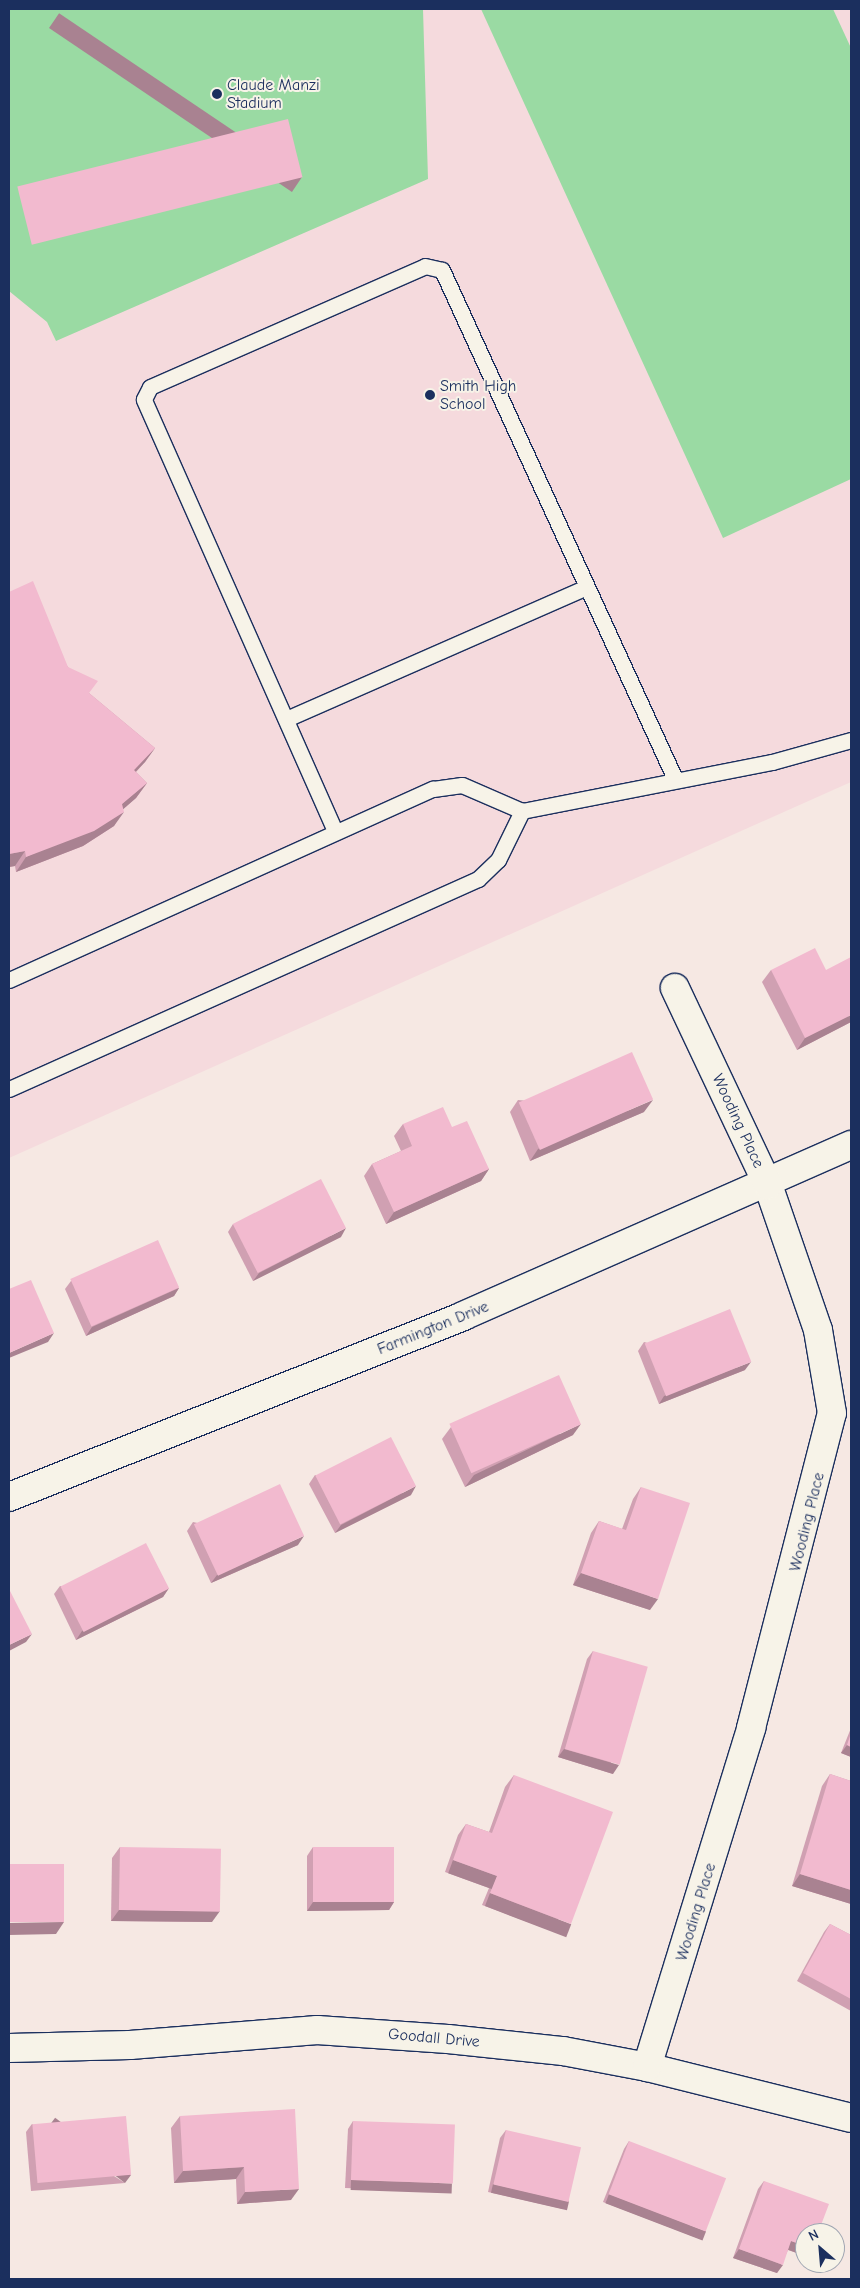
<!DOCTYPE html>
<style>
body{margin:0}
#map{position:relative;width:860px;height:2288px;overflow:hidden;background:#f6e8e3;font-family:"Comic Neue",sans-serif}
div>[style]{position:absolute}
.built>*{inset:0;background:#f5dadd}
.green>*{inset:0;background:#9adaa3}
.roads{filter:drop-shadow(1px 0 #1b2f5e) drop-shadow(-1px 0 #1b2f5e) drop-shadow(0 1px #1b2f5e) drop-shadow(0 -1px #1b2f5e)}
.service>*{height:15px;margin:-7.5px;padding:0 7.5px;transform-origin:7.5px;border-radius:7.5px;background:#f7f3e8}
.minor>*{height:28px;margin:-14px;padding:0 14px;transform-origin:14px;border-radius:14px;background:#f7f3e8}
.wall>*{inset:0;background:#d0a0b2}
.shaded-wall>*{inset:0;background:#a98291;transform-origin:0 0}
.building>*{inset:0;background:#f2bacf;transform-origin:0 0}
.dots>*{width:14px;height:14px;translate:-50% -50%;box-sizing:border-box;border:2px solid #f7f3e8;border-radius:50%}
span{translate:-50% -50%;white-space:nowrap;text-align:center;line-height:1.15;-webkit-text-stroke:4px #f7f3e8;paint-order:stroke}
.poi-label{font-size:16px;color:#1b2f5e}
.left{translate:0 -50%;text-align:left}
.street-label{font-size:16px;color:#1b2f5e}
.frame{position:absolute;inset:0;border:10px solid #1b2f5e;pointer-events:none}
.north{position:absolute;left:795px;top:2223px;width:50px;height:50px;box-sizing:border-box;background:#f7f3e8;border:1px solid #9fa5b1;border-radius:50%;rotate:333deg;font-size:14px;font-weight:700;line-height:20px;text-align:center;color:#1b2f5e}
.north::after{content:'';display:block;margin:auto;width:18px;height:22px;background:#1b2f5e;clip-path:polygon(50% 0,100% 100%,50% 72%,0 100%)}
</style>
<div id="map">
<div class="built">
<div style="clip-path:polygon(9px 9px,851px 9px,851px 782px,9px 1158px)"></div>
</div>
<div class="green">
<div style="clip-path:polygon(9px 9px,423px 9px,428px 179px,56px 341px,47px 322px,9px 291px)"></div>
<div style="clip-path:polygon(481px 9px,833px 9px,851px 48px,851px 479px,723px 538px)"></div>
</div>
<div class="roads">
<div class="service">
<div style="left:286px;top:719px;width:328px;rotate:-23.7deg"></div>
<div style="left:335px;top:831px;width:472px;rotate:-113.9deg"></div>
<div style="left:144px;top:399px;width:13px;rotate:-63deg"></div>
<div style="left:150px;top:387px;width:300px;rotate:-23.7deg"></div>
<div style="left:425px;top:266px;width:17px;rotate:13deg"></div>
<div style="left:442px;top:270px;width:560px;rotate:65.4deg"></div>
<div style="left:9px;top:980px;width:465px;rotate:-24.3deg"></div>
<div style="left:433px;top:789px;width:29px;rotate:-8deg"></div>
<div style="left:462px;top:785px;width:65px;rotate:23.4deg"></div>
<div style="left:9px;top:1089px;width:514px;rotate:-24.12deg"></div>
<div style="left:478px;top:879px;width:28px;rotate:-44deg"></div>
<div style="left:498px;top:860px;width:55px;rotate:-63.9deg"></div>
<div style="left:522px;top:811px;width:255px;rotate:-11.1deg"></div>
<div style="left:772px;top:762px;width:82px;rotate:-15.6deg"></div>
</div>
<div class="minor">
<div style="left:9px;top:1497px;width:489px;rotate:-21.7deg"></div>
<div style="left:463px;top:1316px;width:424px;rotate:-23.8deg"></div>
<div style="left:9px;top:2048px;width:121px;rotate:-1.4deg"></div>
<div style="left:130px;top:2045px;width:188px;rotate:-4.6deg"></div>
<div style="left:317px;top:2030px;width:131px;rotate:3.9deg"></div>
<div style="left:448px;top:2039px;width:116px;rotate:6deg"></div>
<div style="left:563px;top:2051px;width:86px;rotate:10.8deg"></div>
<div style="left:647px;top:2067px;width:210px;rotate:14deg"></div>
<div style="left:647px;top:2067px;width:355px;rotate:-72.9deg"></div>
<div style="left:751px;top:1728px;width:325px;rotate:-75.6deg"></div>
<div style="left:832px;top:1413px;width:84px;rotate:-99.6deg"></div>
<div style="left:818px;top:1330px;width:153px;rotate:-109deg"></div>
<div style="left:768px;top:1185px;width:218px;rotate:-115.3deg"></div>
</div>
</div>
<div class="wall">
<div style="clip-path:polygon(9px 592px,68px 667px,89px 693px,155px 748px,145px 762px,136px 772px,147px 783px,136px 798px,123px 809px,114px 826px,83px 846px,16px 872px,15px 866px,9px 867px)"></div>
<div style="clip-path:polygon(771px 970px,826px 970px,851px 1022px,797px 1050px,762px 982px)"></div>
<div style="clip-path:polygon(518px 1100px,644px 1112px,530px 1161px,510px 1112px)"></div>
<div style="clip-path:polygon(403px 1124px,452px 1127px,489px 1169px,481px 1181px,386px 1224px,364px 1176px,372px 1164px,401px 1151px,394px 1136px)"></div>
<div style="clip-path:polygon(233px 1224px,341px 1237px,253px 1281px,228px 1232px)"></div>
<div style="clip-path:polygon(71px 1281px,179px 1288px,174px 1296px,86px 1336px,65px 1289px)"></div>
<div style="clip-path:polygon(644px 1342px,745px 1370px,659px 1404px,638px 1351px)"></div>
<div style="clip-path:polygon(451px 1427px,573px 1435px,465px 1487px,442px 1439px)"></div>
<div style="clip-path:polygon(315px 1475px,411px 1495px,335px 1533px,309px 1484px)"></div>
<div style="clip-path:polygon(641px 1487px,650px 1610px,573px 1585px,591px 1533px,599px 1521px,622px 1529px,633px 1499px)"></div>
<div style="clip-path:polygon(193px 1522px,298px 1545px,211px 1583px,187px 1531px)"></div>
<div style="clip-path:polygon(60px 1586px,169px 1588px,163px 1597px,76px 1640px,54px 1594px)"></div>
<div style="clip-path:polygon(593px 1651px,613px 1774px,558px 1757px,587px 1659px)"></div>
<div style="clip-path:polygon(851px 1728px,851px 1757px,841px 1753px)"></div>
<div style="clip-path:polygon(830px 1774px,851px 1781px,851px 1904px,792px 1886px,822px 1786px)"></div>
<div style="clip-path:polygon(514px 1775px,563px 1935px,482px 1905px,489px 1888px,445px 1872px,458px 1835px,466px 1824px,489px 1832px,505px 1787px)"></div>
<div style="clip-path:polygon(120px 1847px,212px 1922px,111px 1921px,112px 1858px)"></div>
<div style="clip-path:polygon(313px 1847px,394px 1902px,389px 1910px,307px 1911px,307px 1856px)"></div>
<div style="clip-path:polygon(830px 1924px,851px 1935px,851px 2011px,797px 1981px,824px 1932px)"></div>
<div style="clip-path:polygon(180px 2116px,291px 2200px,237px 2204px,236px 2179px,174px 2183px,171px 2128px)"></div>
<div style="clip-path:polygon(353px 2121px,446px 2192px,345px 2188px,348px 2129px)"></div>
<div style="clip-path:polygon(32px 2124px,125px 2183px,31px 2191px,26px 2132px)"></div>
<div style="clip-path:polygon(506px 2130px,569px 2201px,563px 2209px,488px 2192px,500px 2138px)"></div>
<div style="clip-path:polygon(629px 2141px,700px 2239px,603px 2202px,624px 2149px)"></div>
<div style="clip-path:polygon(764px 2181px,805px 2233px,805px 2256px,788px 2250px,777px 2273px,733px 2258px,758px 2189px)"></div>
</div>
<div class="shaded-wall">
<div style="left:302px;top:177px;width:18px;height:293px;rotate:124deg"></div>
<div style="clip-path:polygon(155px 748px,145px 762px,124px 784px,134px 770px)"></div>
<div style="clip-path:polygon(147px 783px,136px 798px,112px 819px,122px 804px)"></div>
<div style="clip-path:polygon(124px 812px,114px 826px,83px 846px,16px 872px,26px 857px)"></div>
<div style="clip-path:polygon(25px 851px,15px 866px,9px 867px,9px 854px)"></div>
<div style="clip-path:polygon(851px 1015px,851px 1022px,797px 1050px,805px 1038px)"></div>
<div style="clip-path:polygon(653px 1100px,644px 1112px,530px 1161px,538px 1149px)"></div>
<div style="clip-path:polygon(489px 1169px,481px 1181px,386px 1224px,394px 1212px)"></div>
<div style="clip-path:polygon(346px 1228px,341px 1237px,253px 1281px,259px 1273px)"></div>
<div style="clip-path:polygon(179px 1288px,174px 1296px,86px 1336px,92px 1327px)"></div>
<div style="clip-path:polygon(54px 1333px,48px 1342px,9px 1358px,9px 1353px)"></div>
<div style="clip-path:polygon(751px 1362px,745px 1370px,659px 1404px,664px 1396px)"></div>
<div style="clip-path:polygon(581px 1424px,573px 1435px,465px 1487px,474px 1475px)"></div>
<div style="clip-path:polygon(416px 1486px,411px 1495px,335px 1533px,341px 1525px)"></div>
<div style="clip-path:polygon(304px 1536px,298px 1545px,211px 1583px,217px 1575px)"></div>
<div style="clip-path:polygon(581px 1573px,658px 1599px,650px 1610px,573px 1585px)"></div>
<div style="clip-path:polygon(169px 1588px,163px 1597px,76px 1640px,82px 1631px)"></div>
<div style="clip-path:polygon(32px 1634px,26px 1642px,9px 1651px,9px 1645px)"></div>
<div style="clip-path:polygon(847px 1745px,851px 1747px,851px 1757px,841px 1753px)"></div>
<div style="clip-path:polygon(564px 1749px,619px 1765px,613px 1774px,558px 1757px)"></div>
<div style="left:453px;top:1860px;width:47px;height:14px;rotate:20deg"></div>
<div style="clip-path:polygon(800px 1874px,851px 1890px,851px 1904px,792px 1886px)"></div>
<div style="left:490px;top:1893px;width:87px;height:14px;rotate:21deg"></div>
<div style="clip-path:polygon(313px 1902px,394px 1902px,389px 1910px,307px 1911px)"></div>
<div style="clip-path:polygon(119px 1910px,220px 1911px,212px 1922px,111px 1921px)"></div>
<div style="clip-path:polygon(64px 1922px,56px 1934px,9px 1935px,9px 1923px)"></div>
<div style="clip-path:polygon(244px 2167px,236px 2179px,174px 2183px,183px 2171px)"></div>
<div style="left:131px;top:2175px;width:10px;height:95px;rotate:127deg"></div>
<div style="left:351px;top:2180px;width:101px;height:10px;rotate:2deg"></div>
<div style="left:493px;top:2184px;width:78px;height:9px;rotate:13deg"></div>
<div style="clip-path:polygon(299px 2189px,291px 2200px,237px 2204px,245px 2192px)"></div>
<div style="left:609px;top:2194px;width:104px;height:10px;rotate:21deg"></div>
<div style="clip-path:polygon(791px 2241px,805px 2246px,805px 2256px,786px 2249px)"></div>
<div style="clip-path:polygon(739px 2249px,783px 2265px,777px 2273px,733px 2258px)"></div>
</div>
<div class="building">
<div style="left:288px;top:119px;width:60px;height:279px;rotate:76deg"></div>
<div style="clip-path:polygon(33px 581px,68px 667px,98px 681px,89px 693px,155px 748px,134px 770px,147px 783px,122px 804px,124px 812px,94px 831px,26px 857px,25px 851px,9px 854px,9px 592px)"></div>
<div style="clip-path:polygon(815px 948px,826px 970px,851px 957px,851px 1015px,805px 1038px,771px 970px)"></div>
<div style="left:632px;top:1052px;width:52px;height:124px;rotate:66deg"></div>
<div style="clip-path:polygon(443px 1107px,452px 1127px,467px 1121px,489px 1169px,394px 1212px,372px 1164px,412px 1146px,403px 1124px)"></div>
<div style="left:321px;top:1179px;width:55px;height:99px;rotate:63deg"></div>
<div style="left:158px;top:1240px;width:52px;height:96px;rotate:66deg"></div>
<div style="clip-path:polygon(31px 1280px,54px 1333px,9px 1353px,9px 1289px)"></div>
<div style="left:730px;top:1309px;width:57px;height:92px;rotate:68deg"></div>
<div style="left:559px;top:1375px;width:54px;height:120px;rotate:66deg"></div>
<div style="left:391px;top:1437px;width:55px;height:85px;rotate:63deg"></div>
<div style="left:280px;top:1484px;width:57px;height:95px;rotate:65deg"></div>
<div style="clip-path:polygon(641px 1487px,690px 1503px,658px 1599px,581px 1573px,599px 1521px,626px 1530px)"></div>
<div style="left:146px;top:1543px;width:51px;height:96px;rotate:63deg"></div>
<div style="clip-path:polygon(9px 1589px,32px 1634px,9px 1645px)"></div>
<div style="left:593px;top:1651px;width:57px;height:102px;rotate:16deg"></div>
<div style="clip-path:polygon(851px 1733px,851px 1747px,847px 1745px)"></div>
<div style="clip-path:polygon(830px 1774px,851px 1781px,851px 1890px,800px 1874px)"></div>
<div style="clip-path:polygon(514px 1775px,613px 1812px,571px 1924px,490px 1893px,497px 1876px,453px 1860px,466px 1824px,492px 1833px)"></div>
<div style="left:120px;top:1847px;width:101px;height:63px;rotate:1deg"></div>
<div style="left:313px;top:1847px;width:81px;height:55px"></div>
<div style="left:64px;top:1864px;width:58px;height:55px;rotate:90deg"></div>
<div style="clip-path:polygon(830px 1924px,851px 1935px,851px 1999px,803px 1973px)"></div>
<div style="clip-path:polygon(295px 2109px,299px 2189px,245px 2192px,244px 2167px,183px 2171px,180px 2116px)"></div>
<div style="left:126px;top:2116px;width:59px;height:94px;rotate:85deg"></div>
<div style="left:353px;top:2121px;width:102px;height:59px;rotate:2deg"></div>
<div style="left:506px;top:2130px;width:77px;height:56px;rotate:13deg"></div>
<div style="left:629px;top:2141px;width:104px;height:57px;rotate:21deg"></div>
<div style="clip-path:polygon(764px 2181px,829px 2204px,818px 2233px,805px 2233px,805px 2246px,791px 2241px,783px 2265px,739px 2249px)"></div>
</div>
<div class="dots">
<div style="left:217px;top:94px;background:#1b2f5e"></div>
<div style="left:430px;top:395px;background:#1b2f5e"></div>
</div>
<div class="poi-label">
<span class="left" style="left:227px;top:94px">Claude Manzi<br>Stadium</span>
<span class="left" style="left:440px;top:395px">Smith High<br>School</span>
</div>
<div class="street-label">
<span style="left:738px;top:1121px;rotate:65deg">Wooding Place</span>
<span style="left:433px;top:1328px;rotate:-22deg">Farmington Drive</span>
<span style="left:807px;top:1522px;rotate:-76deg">Wooding Place</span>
<span style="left:696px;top:1912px;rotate:-73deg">Wooding Place</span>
<span style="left:434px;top:2038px;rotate:5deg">Goodall Drive</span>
</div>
<div class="frame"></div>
<div class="north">N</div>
</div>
